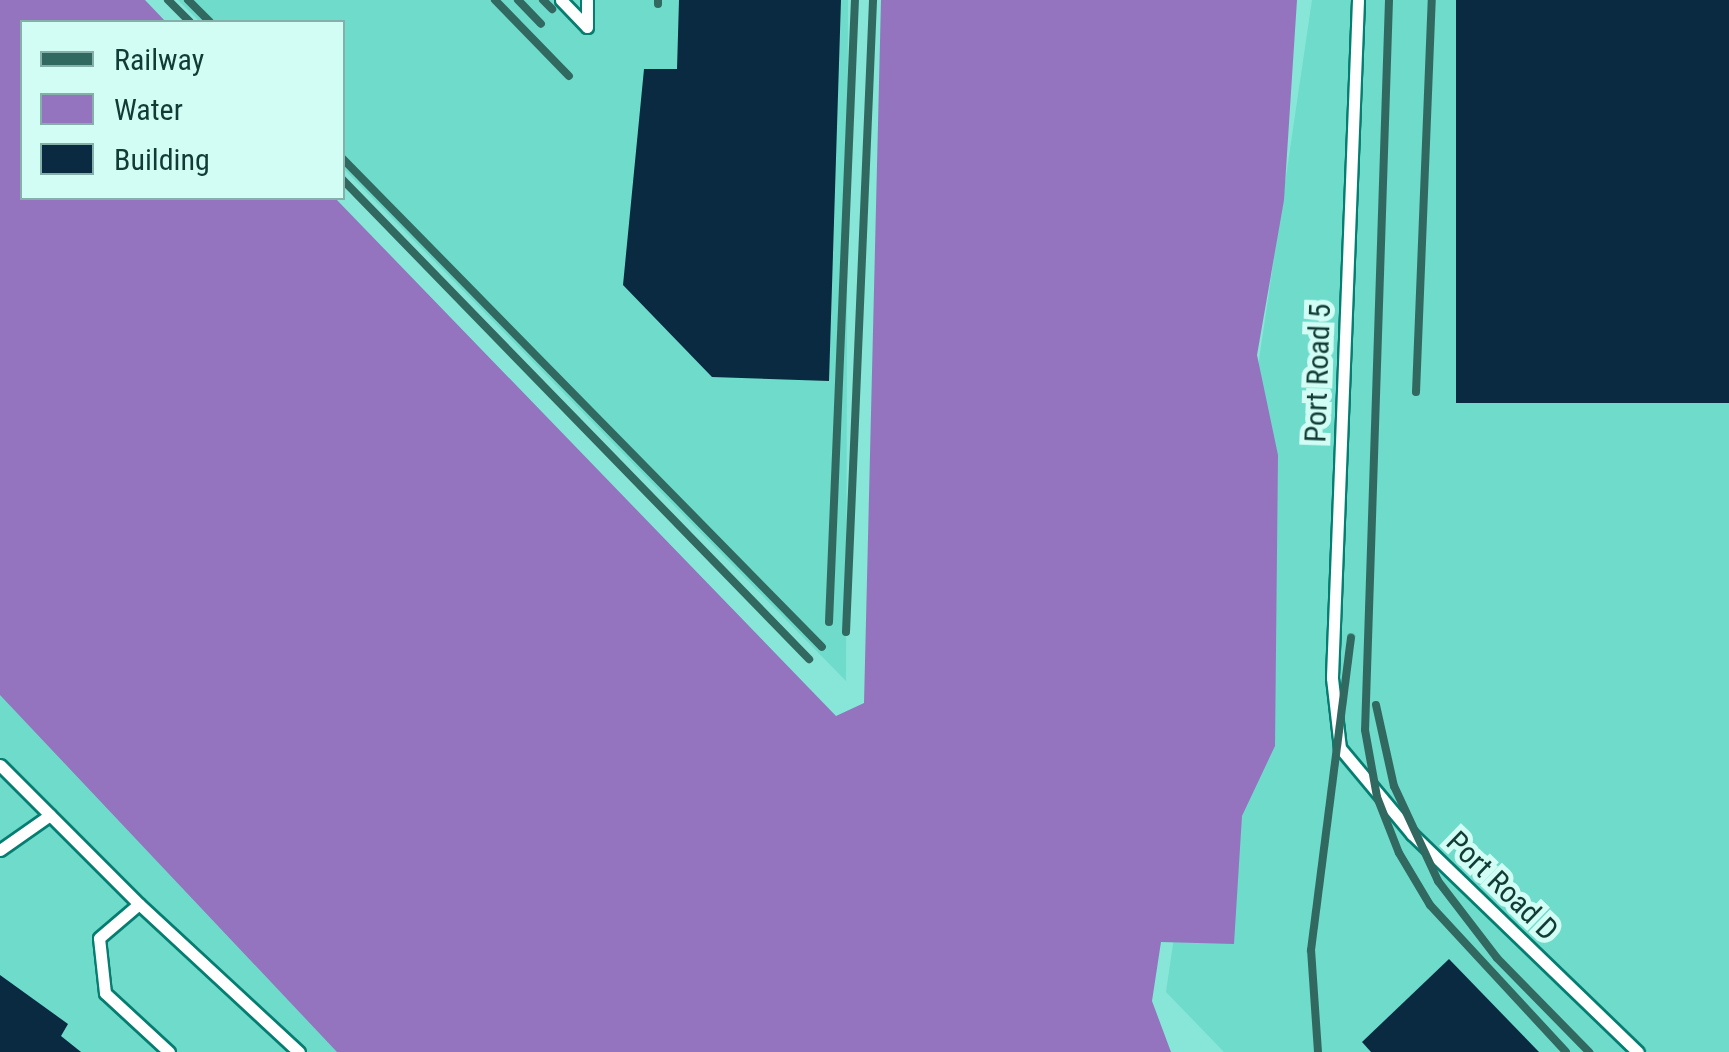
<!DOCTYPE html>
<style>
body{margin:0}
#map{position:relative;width:1729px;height:1052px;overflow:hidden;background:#87e6d7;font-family:"Roboto Condensed",sans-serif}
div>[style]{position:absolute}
.built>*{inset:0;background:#6edbcb}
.water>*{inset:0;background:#9474bf}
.building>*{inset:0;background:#092a40;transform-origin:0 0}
.roads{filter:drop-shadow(2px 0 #067d71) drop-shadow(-2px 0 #067d71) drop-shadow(0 2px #067d71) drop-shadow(0 -2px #067d71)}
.lane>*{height:11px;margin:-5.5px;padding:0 5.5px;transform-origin:5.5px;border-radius:5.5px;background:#fff}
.rail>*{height:8px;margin:-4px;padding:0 4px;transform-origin:4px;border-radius:4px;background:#316961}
span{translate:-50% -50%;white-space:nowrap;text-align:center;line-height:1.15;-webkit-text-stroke:10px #d1fdf5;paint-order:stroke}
.street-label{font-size:30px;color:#123b36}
.legend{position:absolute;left:20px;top:20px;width:325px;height:180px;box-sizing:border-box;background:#d1fdf5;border:2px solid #85afa9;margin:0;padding:12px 18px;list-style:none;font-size:30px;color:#123b36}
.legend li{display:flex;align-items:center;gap:20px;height:50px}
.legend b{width:50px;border:2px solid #85afa9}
</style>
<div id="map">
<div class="built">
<div style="clip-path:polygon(178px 0,848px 0,846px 681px,343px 168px,342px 22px,200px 22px)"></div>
<div style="clip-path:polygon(1312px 0,1729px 0,1729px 1052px,1224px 1052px,1166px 992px)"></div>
<div style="clip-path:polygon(0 690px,352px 1052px,0 1052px)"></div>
</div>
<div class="water">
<div style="clip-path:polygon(0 0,145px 0,166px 22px,22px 22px,22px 198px,335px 198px,836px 716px,864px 703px,881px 0,1297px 0,1284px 200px,1257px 355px,1278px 455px,1275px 746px,1242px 816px,1234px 944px,1161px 942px,1152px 1001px,1171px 1052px,337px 1052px,0 695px)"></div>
</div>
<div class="building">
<div style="clip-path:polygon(679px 0,841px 0,829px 381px,712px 377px,623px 285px,644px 69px,677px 69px)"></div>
<div style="left:1456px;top:0;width:273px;height:403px"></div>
<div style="clip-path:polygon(1449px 959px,1539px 1052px,1371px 1052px,1362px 1042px)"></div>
<div style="clip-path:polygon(0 975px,68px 1024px,61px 1036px,81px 1052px,0 1052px)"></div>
</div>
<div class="roads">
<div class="lane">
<div style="left:561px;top:0;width:37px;rotate:46deg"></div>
<div style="left:587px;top:0;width:27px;rotate:90deg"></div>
<div style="left:1358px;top:0;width:678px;rotate:92.2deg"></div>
<div style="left:1332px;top:678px;width:70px;rotate:83.5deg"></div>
<div style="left:1340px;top:748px;width:112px;rotate:50.1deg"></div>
<div style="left:1412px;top:834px;width:314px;rotate:44deg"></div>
<div style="left:0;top:765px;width:197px;rotate:45deg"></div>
<div style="left:0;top:850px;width:61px;rotate:-35deg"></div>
<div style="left:169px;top:1052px;width:87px;rotate:-137.3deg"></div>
<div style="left:105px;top:993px;width:55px;rotate:-96.2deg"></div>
<div style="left:99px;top:938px;width:52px;rotate:-40.4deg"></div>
<div style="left:139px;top:904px;width:218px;rotate:42.8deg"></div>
</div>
</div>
<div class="rail">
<div style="left:168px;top:0;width:31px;rotate:45deg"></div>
<div style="left:188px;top:0;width:31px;rotate:45deg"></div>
<div style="left:495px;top:0;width:106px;rotate:45.8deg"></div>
<div style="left:518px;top:0;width:33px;rotate:46deg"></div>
<div style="left:543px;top:0;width:13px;rotate:45deg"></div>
<div style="left:658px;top:0;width:4px;rotate:90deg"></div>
<div style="left:1389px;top:0;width:730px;rotate:91.88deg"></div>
<div style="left:1365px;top:730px;width:68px;rotate:79.8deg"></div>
<div style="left:1377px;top:797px;width:60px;rotate:68.6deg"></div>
<div style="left:1399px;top:853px;width:61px;rotate:59.2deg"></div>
<div style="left:1430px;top:905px;width:200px;rotate:47.2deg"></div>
<div style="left:342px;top:158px;width:685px;rotate:45.53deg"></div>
<div style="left:342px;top:179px;width:670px;rotate:45.79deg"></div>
<div style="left:1416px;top:392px;width:392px;rotate:-87.7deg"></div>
<div style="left:829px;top:622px;width:623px;rotate:-87.61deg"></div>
<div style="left:846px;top:632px;width:633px;rotate:-87.55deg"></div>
<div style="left:1376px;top:705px;width:83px;rotate:77.5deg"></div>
<div style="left:1394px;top:786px;width:105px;rotate:65.1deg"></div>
<div style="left:1438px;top:881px;width:97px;rotate:52.5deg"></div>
<div style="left:1497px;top:958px;width:132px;rotate:45.6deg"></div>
<div style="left:1318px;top:1052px;width:102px;rotate:-93.9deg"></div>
<div style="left:1311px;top:950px;width:315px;rotate:-82.7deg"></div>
</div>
<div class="street-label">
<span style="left:1318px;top:373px;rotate:-88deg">Port Road 5</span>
<span style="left:1502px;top:886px;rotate:44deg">Port Road D</span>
</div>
<ul class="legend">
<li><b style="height:12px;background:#316961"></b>Railway</li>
<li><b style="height:28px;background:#9474bf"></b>Water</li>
<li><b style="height:28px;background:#092a40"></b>Building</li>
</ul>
</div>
